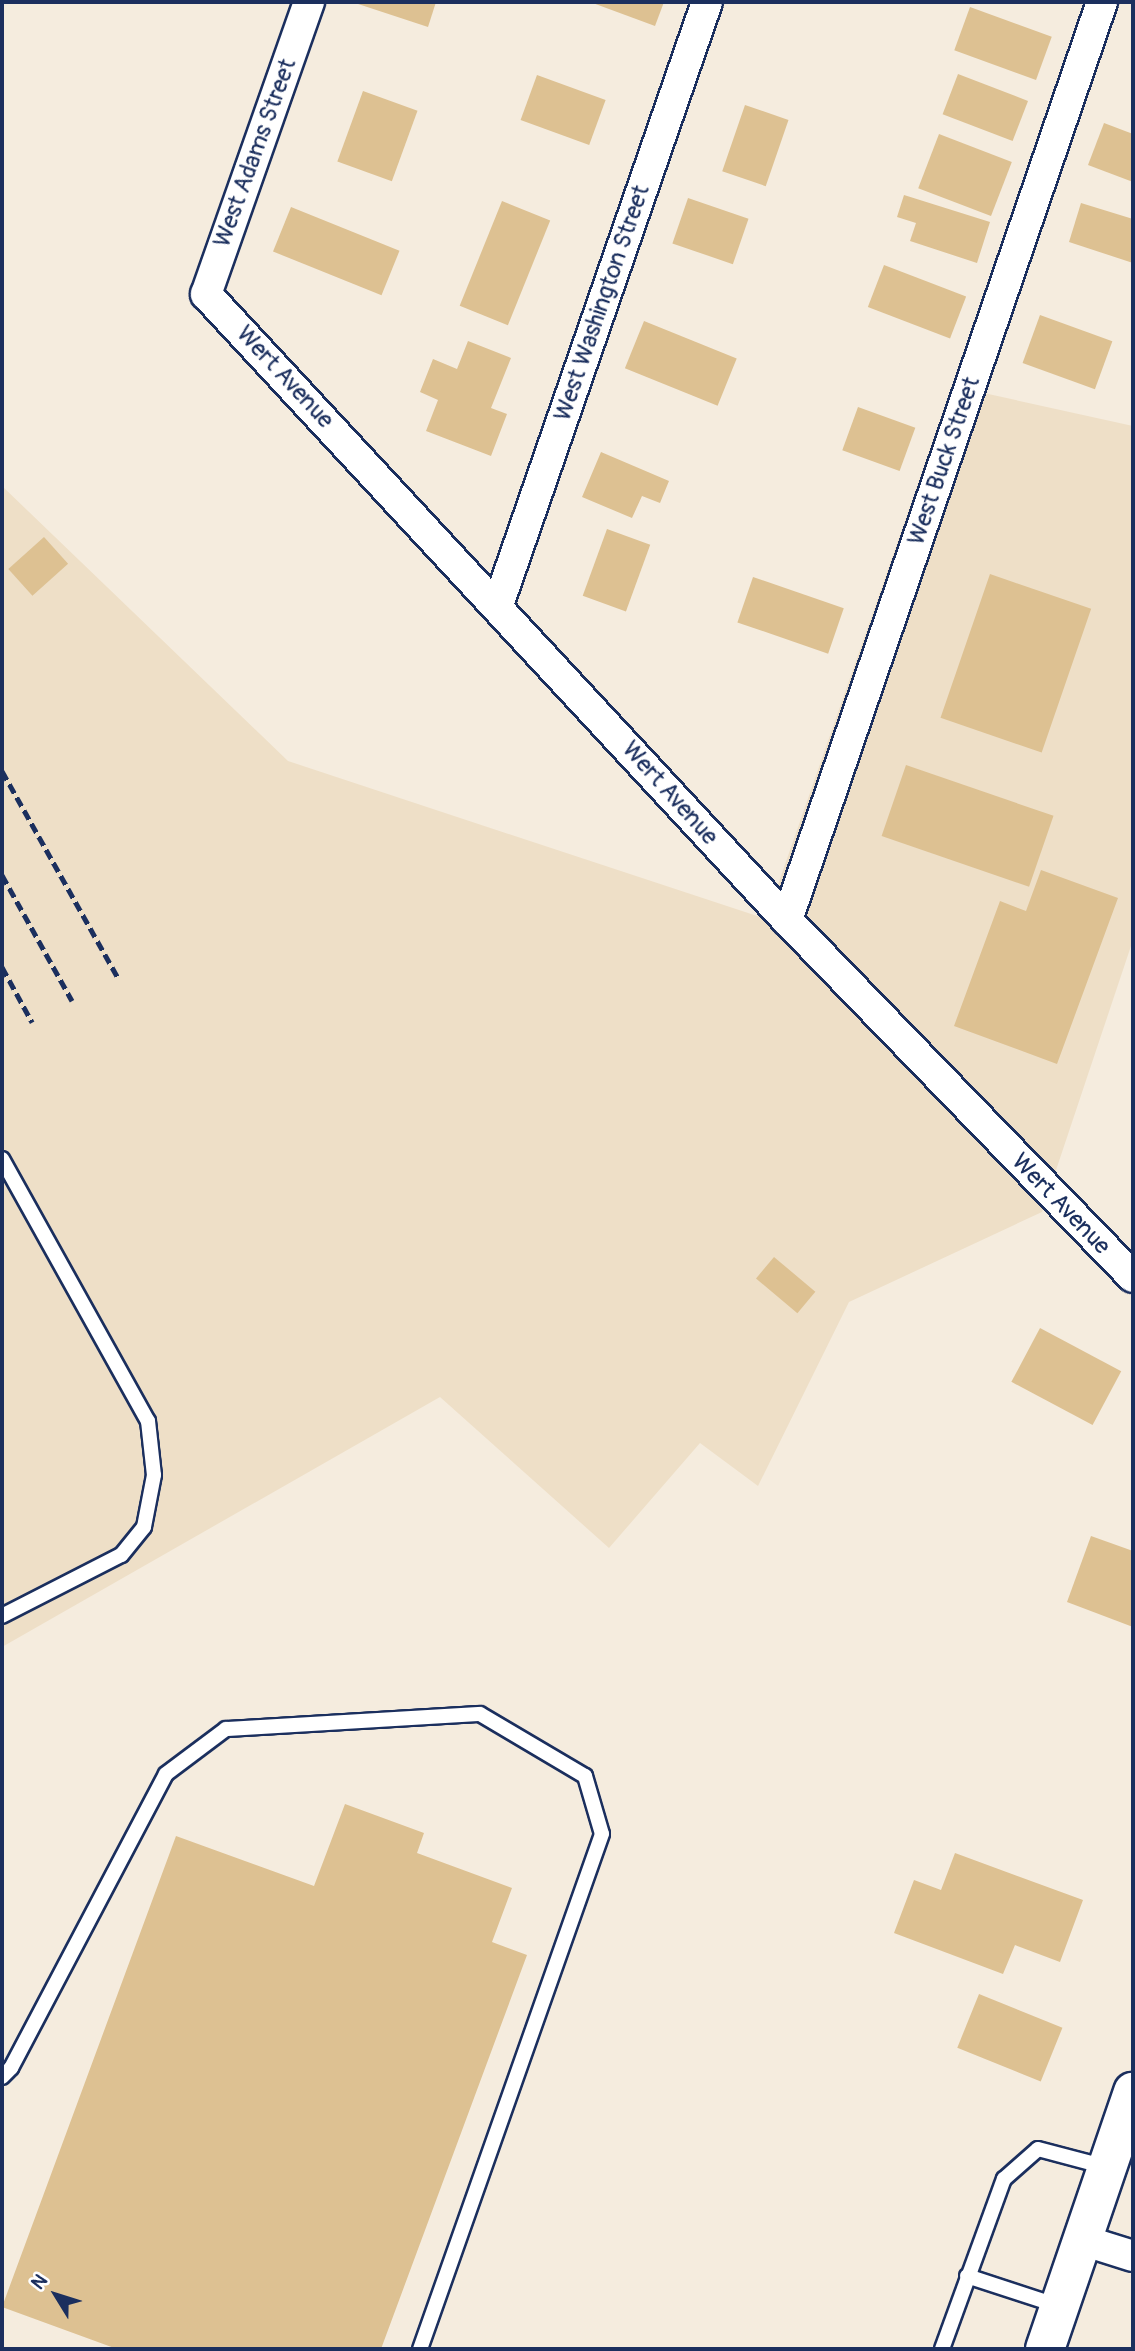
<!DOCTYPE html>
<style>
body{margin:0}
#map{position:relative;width:1135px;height:2351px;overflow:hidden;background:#f5ecde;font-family:Pangolin,sans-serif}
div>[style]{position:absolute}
.built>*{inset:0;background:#eedfc7}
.building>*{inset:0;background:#ddc192;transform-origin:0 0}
.roads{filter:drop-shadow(2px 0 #1b2f5e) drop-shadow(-2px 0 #1b2f5e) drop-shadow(0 2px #1b2f5e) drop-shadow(0 -2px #1b2f5e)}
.service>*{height:14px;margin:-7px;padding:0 7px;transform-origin:7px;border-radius:7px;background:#fff}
.minor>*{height:30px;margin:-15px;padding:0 15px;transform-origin:15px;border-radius:15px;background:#fff}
.secondary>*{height:38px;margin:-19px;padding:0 19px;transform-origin:19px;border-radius:19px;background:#fff}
.rail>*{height:5px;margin-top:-2.5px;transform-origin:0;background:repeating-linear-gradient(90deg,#1b2f5e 0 10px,transparent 0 15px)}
span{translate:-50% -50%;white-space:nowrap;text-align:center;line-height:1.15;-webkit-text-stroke:6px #fff;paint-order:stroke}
.street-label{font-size:24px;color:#1b2f5e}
.frame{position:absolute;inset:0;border:4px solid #1b2f5e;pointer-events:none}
.north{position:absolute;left:21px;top:2260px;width:70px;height:70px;-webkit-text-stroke:5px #fff;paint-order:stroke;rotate:308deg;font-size:19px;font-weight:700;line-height:28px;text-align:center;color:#1b2f5e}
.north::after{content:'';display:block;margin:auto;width:24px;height:32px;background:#1b2f5e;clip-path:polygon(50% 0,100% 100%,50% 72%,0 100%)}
</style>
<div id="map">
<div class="built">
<div style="clip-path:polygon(952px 386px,1133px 426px,1133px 940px,1042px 1212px,849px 1302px,758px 1486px,700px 1443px,609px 1548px,440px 1397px,2px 1647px,2px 486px,288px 761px,766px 919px)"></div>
</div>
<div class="building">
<div style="clip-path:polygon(352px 2px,436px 2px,428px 27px)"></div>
<div style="clip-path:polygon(590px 2px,664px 2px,655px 26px)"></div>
<div style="left:970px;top:7px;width:87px;height:46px;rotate:20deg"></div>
<div style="left:958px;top:74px;width:75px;height:43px;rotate:21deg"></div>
<div style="left:537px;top:75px;width:73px;height:48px;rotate:20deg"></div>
<div style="left:363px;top:91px;width:58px;height:75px;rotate:20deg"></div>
<div style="left:745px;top:105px;width:46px;height:70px;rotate:19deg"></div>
<div style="clip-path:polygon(1104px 123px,1133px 134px,1133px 182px,1088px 165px)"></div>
<div style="left:939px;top:134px;width:78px;height:58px;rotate:21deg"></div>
<div style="clip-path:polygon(904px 195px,990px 222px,977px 263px,910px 241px,916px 223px,897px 217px)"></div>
<div style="left:688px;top:198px;width:64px;height:48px;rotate:19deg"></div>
<div style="left:502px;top:201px;width:52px;height:113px;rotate:22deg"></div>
<div style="clip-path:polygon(1081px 203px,1133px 219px,1133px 263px,1069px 242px)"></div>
<div style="left:291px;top:207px;width:117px;height:48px;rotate:22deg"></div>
<div style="left:884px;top:265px;width:88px;height:45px;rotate:21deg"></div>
<div style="left:1040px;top:315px;width:77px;height:51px;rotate:20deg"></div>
<div style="left:644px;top:321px;width:100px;height:51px;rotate:22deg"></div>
<div style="clip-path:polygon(468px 341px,511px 358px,491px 408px,507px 414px,491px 456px,426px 431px,438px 400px,420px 392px,433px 359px,457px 369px)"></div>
<div style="left:858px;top:407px;width:61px;height:46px;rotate:20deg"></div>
<div style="clip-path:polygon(601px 452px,669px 481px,660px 503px,642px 496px,632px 518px,582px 497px)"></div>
<div style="left:607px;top:529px;width:46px;height:71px;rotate:20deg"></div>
<div style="left:44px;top:537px;width:36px;height:48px;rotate:48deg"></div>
<div style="left:990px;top:574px;width:107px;height:152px;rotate:19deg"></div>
<div style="left:753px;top:577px;width:96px;height:48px;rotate:19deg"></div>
<div style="left:906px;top:765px;width:156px;height:75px;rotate:19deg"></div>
<div style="clip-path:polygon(1041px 870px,1118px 898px,1057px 1064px,954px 1026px,1000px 901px,1026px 911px)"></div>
<div style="left:774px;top:1257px;width:54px;height:28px;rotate:40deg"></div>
<div style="left:1040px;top:1328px;width:92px;height:61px;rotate:28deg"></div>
<div style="clip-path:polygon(1091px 1536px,1133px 1551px,1133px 1627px,1067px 1602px)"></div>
<div style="clip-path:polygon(345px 1804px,424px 1833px,417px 1853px,512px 1888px,492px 1942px,527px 1955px,381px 2349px,117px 2349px,2px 2307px,176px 1836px,314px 1886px)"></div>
<div style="clip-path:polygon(955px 1853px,1083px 1900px,1060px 1962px,1015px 1945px,1003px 1974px,894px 1933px,914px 1880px,941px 1890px)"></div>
<div style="left:979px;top:1994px;width:90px;height:58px;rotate:22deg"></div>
</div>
<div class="roads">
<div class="service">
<div style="left:2px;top:1159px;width:300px;rotate:60.9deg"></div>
<div style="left:148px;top:1421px;width:54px;rotate:83.7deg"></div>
<div style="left:154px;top:1475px;width:53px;rotate:100.9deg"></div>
<div style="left:144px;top:1527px;width:36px;rotate:129deg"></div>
<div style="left:121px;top:1555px;width:134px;rotate:152.9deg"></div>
<div style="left:2px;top:2077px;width:13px;rotate:-45deg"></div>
<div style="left:11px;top:2068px;width:332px;rotate:-62.2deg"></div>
<div style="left:166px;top:1774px;width:75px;rotate:-36.9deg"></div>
<div style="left:226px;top:1729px;width:254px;rotate:-3.4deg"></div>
<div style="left:480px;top:1714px;width:122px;rotate:30.6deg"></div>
<div style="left:585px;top:1776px;width:60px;rotate:73.7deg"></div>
<div style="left:602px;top:1834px;width:546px;rotate:109.46deg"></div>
<div style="left:967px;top:2276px;width:97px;rotate:18.1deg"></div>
<div style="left:942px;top:2349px;width:181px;rotate:-70deg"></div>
<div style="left:1004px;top:2179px;width:45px;rotate:-41.4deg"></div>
<div style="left:1038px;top:2149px;width:70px;rotate:14.8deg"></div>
</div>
<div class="minor">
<div style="left:309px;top:2px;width:310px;rotate:109.4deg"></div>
<div style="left:206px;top:294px;width:854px;rotate:47.14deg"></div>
<div style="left:787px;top:920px;width:497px;rotate:45.9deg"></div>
<div style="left:498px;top:605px;width:638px;rotate:-70.88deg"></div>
<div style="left:787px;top:920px;width:971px;rotate:-71.06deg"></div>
<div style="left:1082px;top:2240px;width:53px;rotate:17.4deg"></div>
</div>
<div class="secondary">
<div style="left:1045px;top:2349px;width:272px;rotate:-71.1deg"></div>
</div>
</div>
<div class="rail">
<div style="left:2px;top:771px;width:237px;rotate:60.7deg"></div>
<div style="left:2px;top:875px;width:144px;rotate:60.9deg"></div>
<div style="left:2px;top:967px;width:63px;rotate:61.4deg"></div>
</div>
<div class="street-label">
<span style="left:255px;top:153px;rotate:-70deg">West Adams Street</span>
<span style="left:602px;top:303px;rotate:-71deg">West Washington Street</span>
<span style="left:285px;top:377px;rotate:47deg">Wert Avenue</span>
<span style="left:944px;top:461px;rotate:-71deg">West Buck Street</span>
<span style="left:670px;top:793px;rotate:48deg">Wert Avenue</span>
<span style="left:1061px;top:1204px;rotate:46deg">Wert Avenue</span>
</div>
<div class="frame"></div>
<div class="north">N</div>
</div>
